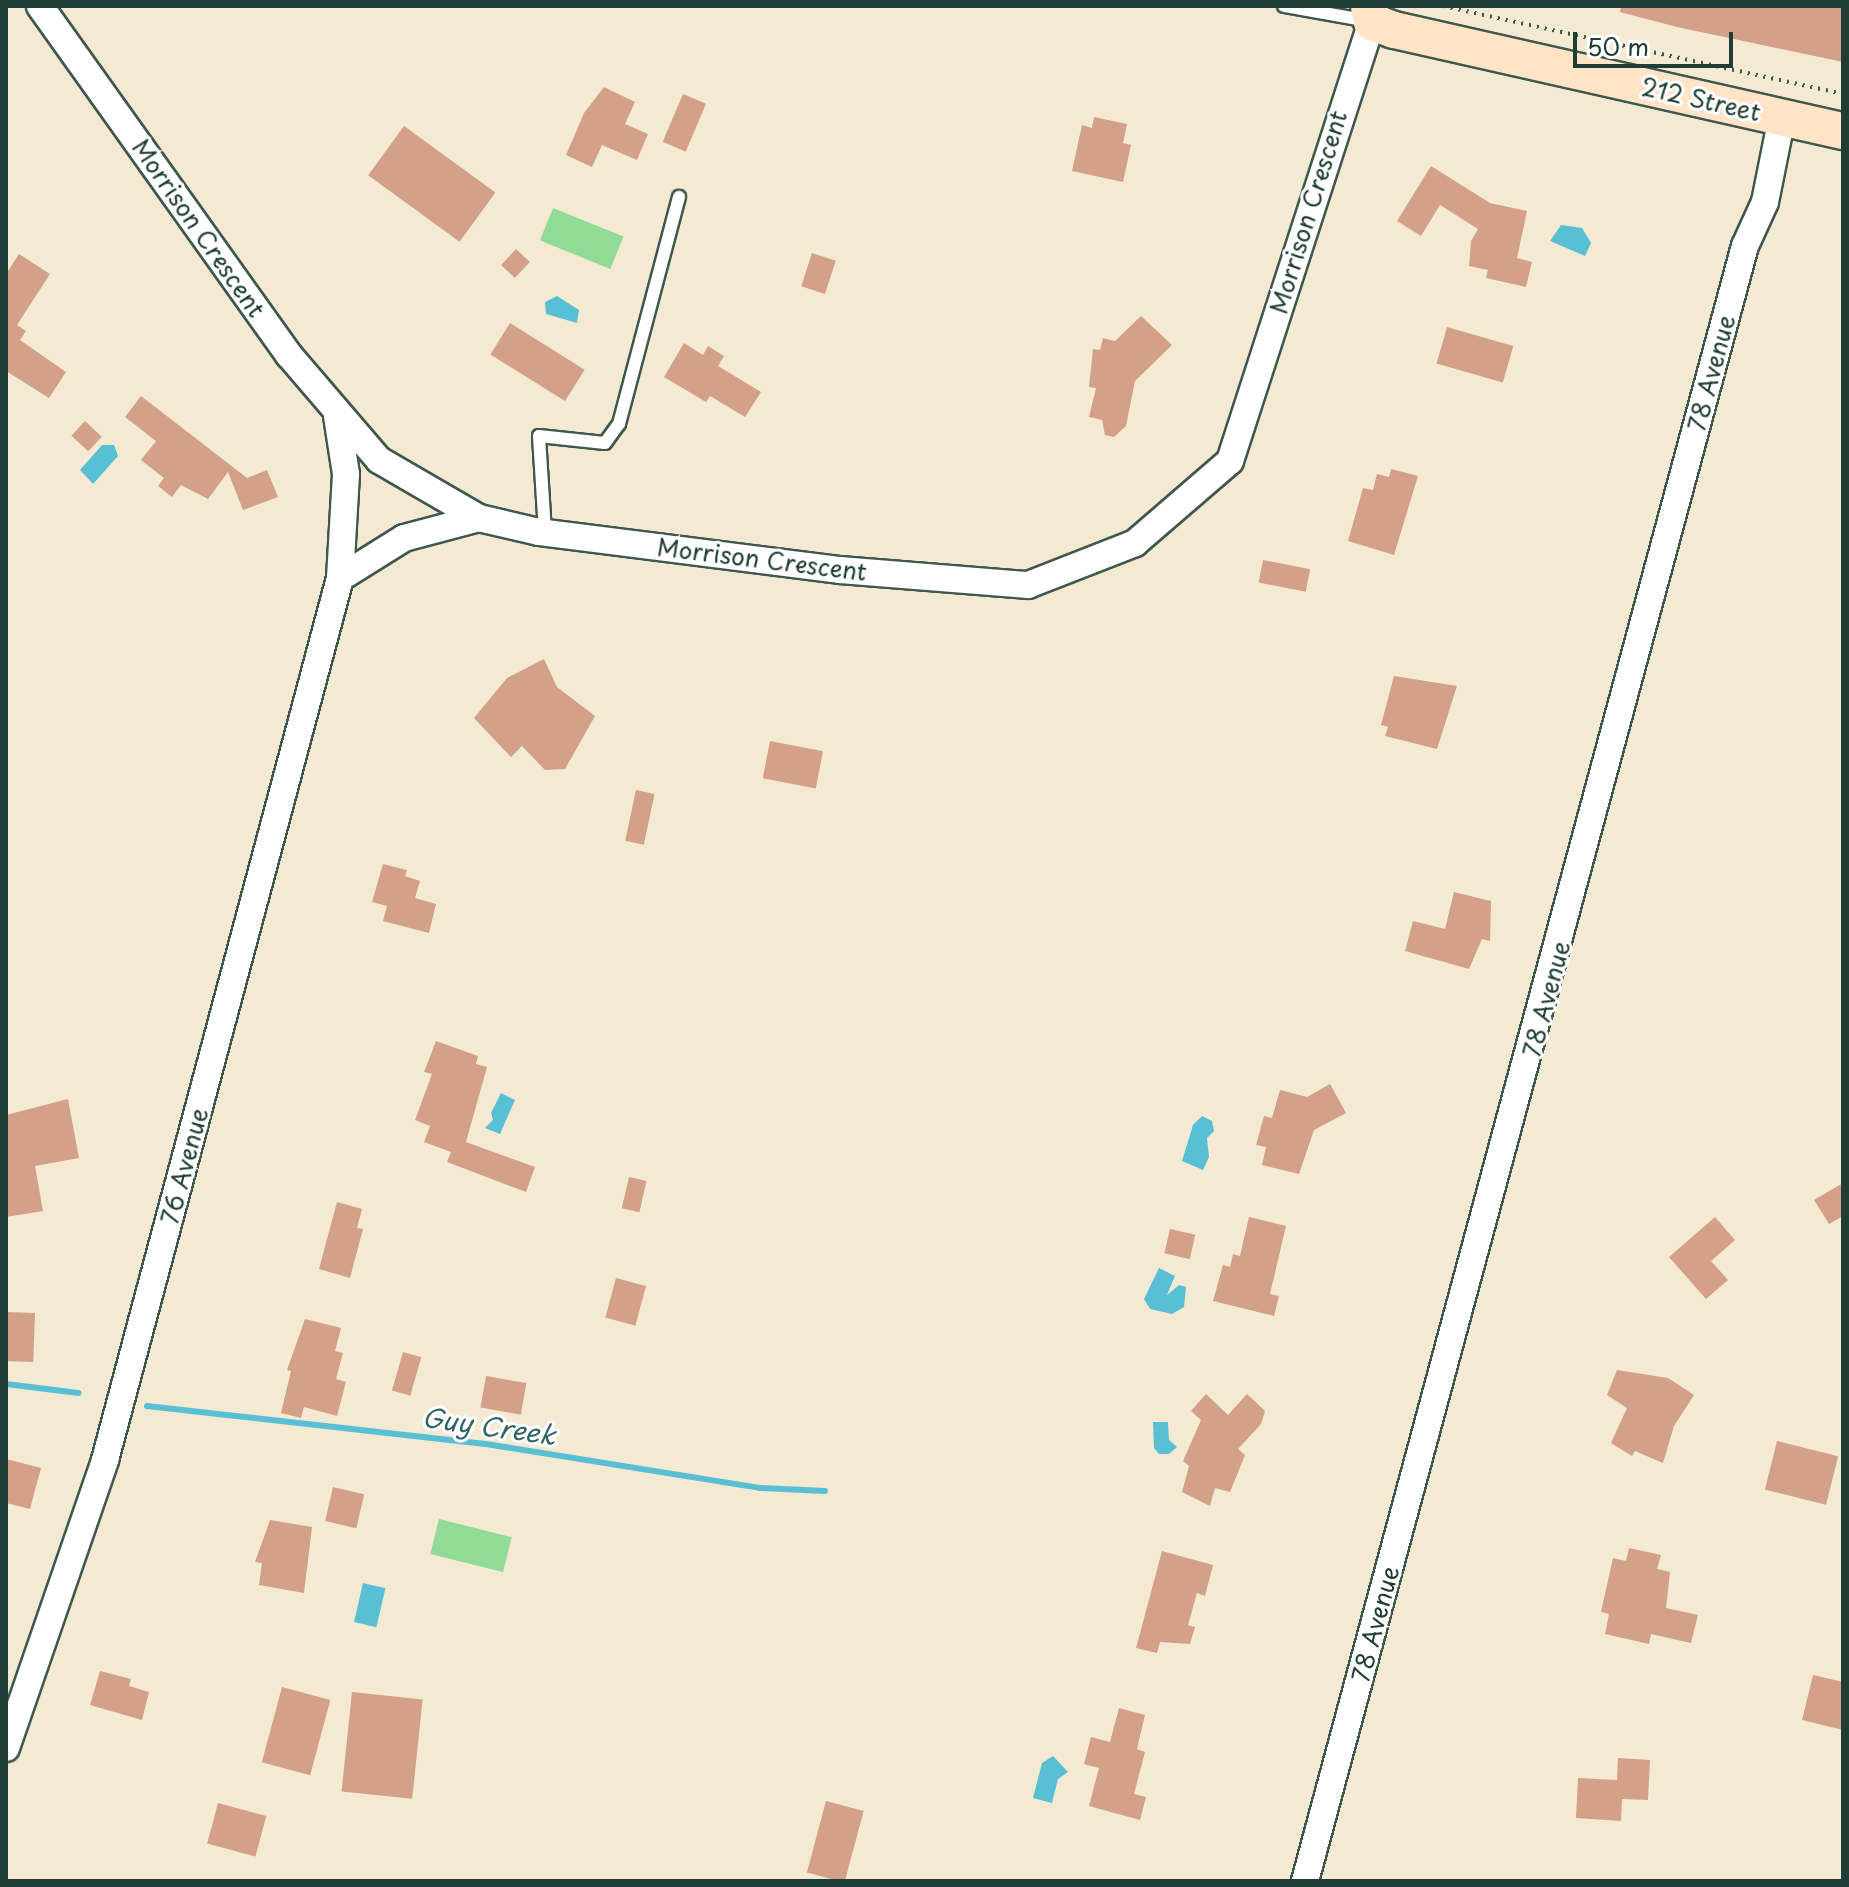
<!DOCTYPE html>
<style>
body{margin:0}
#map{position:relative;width:1849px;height:1887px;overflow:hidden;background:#f4e9d2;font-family:"Playpen Sans",sans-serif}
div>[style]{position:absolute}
.green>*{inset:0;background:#91db96;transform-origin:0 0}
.water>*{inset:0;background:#58bfd5;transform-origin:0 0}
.stream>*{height:6px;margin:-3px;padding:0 3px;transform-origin:3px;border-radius:3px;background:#58bfd5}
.building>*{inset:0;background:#d3a187;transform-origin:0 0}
.path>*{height:4px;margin-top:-2px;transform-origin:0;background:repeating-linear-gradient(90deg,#3f574c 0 2px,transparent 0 8px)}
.roads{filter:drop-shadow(2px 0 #3f574c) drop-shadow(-2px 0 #3f574c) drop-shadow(0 2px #3f574c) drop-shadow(0 -2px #3f574c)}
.lane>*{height:12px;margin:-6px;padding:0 6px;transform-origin:6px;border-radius:6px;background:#fff}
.street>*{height:26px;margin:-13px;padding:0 13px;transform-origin:13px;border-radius:13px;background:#fff}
.secondary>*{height:36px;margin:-18px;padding:0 18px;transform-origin:18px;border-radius:18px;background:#ffe4c6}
span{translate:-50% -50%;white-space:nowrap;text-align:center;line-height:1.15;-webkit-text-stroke:6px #fff;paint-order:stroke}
.street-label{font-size:24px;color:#1f3d34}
.water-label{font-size:26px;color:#306464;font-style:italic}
.frame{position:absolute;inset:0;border:8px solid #1f3d34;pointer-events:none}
.scale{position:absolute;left:1573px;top:32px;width:160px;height:36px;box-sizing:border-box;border:4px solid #1f3d34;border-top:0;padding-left:10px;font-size:24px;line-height:28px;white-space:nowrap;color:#1f3d34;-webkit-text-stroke:6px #fff;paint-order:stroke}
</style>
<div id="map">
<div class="green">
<div style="left:553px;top:208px;width:76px;height:35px;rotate:22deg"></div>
<div style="left:439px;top:1519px;width:75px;height:36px;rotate:14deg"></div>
</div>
<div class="water">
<div style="clip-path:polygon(1561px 225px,1582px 228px,1591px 243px,1585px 256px,1550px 241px)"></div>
<div style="clip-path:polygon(557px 296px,579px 310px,577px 323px,546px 314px,545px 302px)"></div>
<div style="clip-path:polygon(102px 445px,114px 445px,118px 456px,93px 484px,80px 470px)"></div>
<div style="clip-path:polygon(501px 1093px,515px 1100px,500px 1134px,485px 1128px,493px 1120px,491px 1113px)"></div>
<div style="clip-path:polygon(1202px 1116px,1212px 1121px,1214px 1131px,1207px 1138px,1209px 1157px,1203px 1170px,1182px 1161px,1193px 1125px)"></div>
<div style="clip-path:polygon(1159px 1268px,1175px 1276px,1167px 1295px,1179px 1285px,1186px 1287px,1184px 1307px,1172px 1314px,1150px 1309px,1144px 1299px)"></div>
<div style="clip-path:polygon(1153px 1422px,1168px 1422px,1169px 1440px,1177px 1447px,1169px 1454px,1159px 1454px,1154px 1448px)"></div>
<div style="left:363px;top:1583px;width:23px;height:40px;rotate:13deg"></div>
<div style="clip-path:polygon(1053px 1756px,1068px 1772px,1058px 1779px,1052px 1803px,1033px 1798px,1042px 1763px)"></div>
</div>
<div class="stream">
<div style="left:6px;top:1384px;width:73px;rotate:7.1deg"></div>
<div style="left:147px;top:1406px;width:347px;rotate:6.4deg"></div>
<div style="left:492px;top:1445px;width:271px;rotate:9.1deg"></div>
<div style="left:760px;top:1488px;width:65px;rotate:2.6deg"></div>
</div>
<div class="building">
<div style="clip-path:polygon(1621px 6px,1843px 6px,1843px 62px,1677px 27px,1620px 12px)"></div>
<div style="clip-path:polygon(604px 87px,635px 102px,625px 124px,648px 134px,637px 160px,602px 145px,592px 167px,566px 155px,584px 113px)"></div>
<div style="left:683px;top:94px;width:25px;height:52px;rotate:23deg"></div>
<div style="clip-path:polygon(1094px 117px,1127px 124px,1123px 143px,1131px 145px,1123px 182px,1072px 171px,1082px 125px,1092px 128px)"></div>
<div style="left:404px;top:126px;width:113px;height:61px;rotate:36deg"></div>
<div style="clip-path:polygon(1431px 166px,1490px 203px,1527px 211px,1517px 258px,1532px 262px,1526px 287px,1486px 278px,1488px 270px,1469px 266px,1471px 241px,1478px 229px,1440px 205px,1421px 236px,1397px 221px)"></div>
<div style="left:516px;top:249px;width:19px;height:22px;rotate:43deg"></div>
<div style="left:812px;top:253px;width:25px;height:35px;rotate:18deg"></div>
<div style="clip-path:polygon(19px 254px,50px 274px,17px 325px,26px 331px,20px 340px,66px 372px,49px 398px,6px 371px,6px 274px)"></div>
<div style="clip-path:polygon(1141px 316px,1172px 345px,1135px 381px,1126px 426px,1114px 437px,1105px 435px,1102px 420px,1089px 417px,1096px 388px,1089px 387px,1093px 349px,1100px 350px,1103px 338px,1115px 341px)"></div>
<div style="left:510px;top:323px;width:88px;height:37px;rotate:32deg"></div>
<div style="left:1447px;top:327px;width:69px;height:38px;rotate:16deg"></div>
<div style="clip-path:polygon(684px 343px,703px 355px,708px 346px,724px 356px,718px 366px,761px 392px,745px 417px,710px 396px,706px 402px,664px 377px)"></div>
<div style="clip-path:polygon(141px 396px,247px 478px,267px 470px,278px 497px,243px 510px,228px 472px,208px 499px,181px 485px,172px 497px,158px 486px,164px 478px,141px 460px,156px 441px,125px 417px)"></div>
<div style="left:85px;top:421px;width:23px;height:20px;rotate:43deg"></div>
<div style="clip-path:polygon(1391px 469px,1418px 476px,1394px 555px,1348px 541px,1363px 488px,1373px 490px,1377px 474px,1389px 477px)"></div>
<div style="left:1263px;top:560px;width:48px;height:23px;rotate:11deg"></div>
<div style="clip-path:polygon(544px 659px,557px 687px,595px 716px,565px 769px,545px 770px,522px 746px,511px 757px,474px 718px,507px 678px)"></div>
<div style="clip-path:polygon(1394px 676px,1457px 686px,1437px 749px,1385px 736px,1388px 727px,1381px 725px)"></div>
<div style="left:770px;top:741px;width:54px;height:38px;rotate:11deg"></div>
<div style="left:636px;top:790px;width:19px;height:52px;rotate:12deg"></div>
<div style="clip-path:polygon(383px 864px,407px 870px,405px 876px,420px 881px,415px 898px,436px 904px,429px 933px,383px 921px,387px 906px,372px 902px)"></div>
<div style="clip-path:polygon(1454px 892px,1491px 901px,1490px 941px,1482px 939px,1469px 969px,1405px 951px,1413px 921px,1445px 929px)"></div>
<div style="clip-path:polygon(436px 1041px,478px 1056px,476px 1064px,487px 1067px,466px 1142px,535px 1167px,526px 1192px,447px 1162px,451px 1152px,424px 1142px,430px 1126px,415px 1120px,432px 1074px,424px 1072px)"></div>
<div style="clip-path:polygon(1330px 1084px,1346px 1113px,1314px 1130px,1299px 1174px,1262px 1165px,1266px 1147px,1256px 1145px,1264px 1116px,1272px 1118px,1280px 1090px,1307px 1097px)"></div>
<div style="clip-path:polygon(68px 1099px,79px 1158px,35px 1166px,43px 1211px,6px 1217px,6px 1115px)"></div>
<div style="left:629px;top:1177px;width:18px;height:32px;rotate:13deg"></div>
<div style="clip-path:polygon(1843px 1183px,1843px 1216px,1829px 1224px,1814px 1200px)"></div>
<div style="clip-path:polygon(337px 1202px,362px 1209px,357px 1228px,363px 1229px,350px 1278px,319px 1269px)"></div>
<div style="clip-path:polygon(1249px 1217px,1286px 1226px,1270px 1294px,1279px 1296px,1274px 1316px,1213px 1301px,1223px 1265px,1230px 1267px,1233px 1254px,1240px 1256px)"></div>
<div style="clip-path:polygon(1715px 1217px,1735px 1240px,1711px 1261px,1728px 1280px,1706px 1299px,1669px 1257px)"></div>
<div style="left:1170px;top:1229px;width:26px;height:25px;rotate:13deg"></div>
<div style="left:616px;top:1278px;width:31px;height:41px;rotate:15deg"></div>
<div style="left:6px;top:1312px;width:29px;height:49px;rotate:2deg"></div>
<div style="clip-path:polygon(305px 1319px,341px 1328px,335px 1351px,343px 1353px,336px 1379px,346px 1382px,337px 1416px,304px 1407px,301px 1418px,281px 1413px,291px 1371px,287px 1370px)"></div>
<div style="left:403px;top:1352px;width:19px;height:40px;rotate:16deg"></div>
<div style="clip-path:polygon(1617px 1370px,1668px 1378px,1694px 1395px,1674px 1426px,1663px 1463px,1635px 1451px,1632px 1456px,1611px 1443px,1627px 1408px,1607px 1395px)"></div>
<div style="left:486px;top:1376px;width:41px;height:32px;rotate:10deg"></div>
<div style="clip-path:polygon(1206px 1394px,1228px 1415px,1247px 1394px,1265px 1411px,1261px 1424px,1238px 1449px,1245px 1455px,1230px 1492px,1215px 1488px,1210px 1506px,1182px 1492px,1189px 1466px,1183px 1461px,1201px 1420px,1191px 1411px)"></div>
<div style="left:1777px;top:1441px;width:63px;height:50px;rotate:14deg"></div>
<div style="clip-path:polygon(6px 1459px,41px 1468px,30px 1509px,6px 1503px)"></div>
<div style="left:333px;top:1487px;width:32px;height:35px;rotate:13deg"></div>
<div style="clip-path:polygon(270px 1520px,312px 1527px,304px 1593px,259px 1585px,262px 1563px,255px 1562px)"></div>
<div style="clip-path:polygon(1629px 1548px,1661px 1555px,1657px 1569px,1670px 1572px,1666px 1608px,1698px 1615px,1691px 1643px,1651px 1634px,1649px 1644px,1605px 1634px,1609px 1614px,1601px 1612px,1613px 1558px,1626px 1561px)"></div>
<div style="clip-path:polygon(1162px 1551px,1213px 1565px,1205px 1596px,1197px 1593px,1188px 1625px,1195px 1627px,1190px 1644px,1160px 1642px,1157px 1653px,1136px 1648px)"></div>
<div style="clip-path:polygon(100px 1671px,131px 1679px,129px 1686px,149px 1692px,142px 1720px,90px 1705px)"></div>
<div style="clip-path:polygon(1813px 1675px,1843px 1682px,1843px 1730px,1802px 1720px)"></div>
<div style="left:282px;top:1687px;width:50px;height:78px;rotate:15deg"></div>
<div style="left:352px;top:1692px;width:71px;height:100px;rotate:6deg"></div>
<div style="clip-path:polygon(1119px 1708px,1145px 1715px,1137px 1749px,1145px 1752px,1134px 1794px,1146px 1797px,1140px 1820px,1089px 1806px,1099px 1768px,1084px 1764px,1091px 1737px,1110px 1742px)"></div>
<div style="clip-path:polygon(1618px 1758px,1650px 1760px,1648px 1800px,1622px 1799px,1621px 1821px,1576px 1818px,1578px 1778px,1617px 1780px)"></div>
<div style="left:826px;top:1801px;width:39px;height:74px;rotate:15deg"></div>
<div style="left:218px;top:1803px;width:50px;height:42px;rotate:15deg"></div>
</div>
<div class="path">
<div style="left:1443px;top:6px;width:410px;rotate:12.4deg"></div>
</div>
<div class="roads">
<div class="lane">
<div style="left:1284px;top:6px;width:86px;rotate:10deg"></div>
<div style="left:545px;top:532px;width:96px;rotate:-93.6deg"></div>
<div style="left:539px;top:436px;width:66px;rotate:6.1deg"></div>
<div style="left:605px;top:443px;width:24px;rotate:-54deg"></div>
<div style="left:619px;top:424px;width:235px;rotate:-75.2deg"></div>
</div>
<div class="street">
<div style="left:40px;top:6px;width:429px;rotate:54.5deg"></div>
<div style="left:289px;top:355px;width:138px;rotate:49.4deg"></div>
<div style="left:379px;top:460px;width:116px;rotate:30.1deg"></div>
<div style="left:479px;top:518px;width:62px;rotate:13.1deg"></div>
<div style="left:539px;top:532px;width:303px;rotate:7.2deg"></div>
<div style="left:840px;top:570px;width:189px;rotate:4.6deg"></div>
<div style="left:1028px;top:585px;width:115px;rotate:-21.4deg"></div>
<div style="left:1135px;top:543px;width:125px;rotate:-40.8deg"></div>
<div style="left:1230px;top:461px;width:461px;rotate:-72.1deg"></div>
<div style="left:340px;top:578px;width:75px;rotate:-32deg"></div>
<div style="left:404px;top:538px;width:78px;rotate:-14.9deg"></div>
<div style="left:6px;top:1748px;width:305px;rotate:-71deg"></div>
<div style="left:105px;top:1460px;width:913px;rotate:-75.08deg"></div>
<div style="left:340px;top:578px;width:104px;rotate:-86.7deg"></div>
<div style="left:346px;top:474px;width:59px;rotate:-98.8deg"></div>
<div style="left:1305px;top:1881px;width:1693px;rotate:-74.94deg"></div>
<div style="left:1745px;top:246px;width:48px;rotate:-65.6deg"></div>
<div style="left:1765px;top:202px;width:87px;rotate:-78.7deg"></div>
</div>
<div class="secondary">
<div style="left:1369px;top:6px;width:16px;rotate:79deg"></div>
<div style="left:1372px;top:22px;width:23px;rotate:20deg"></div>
<div style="left:1394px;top:30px;width:460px;rotate:12.7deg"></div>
</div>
</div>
<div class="street-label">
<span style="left:1701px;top:99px;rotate:13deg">212 Street</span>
<span style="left:1308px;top:212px;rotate:-73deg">Morrison Crescent</span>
<span style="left:199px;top:228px;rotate:55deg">Morrison Crescent</span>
<span style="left:1711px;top:373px;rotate:-75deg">78 Avenue</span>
<span style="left:762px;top:559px;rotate:7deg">Morrison Crescent</span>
<span style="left:1546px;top:999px;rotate:-75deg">78 Avenue</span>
<span style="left:184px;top:1166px;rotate:-75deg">76 Avenue</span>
<span style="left:1375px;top:1624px;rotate:-75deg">78 Avenue</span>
</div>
<div class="water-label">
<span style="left:489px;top:1426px;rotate:8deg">Guy Creek</span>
</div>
<div class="frame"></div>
<div class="scale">50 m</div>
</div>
